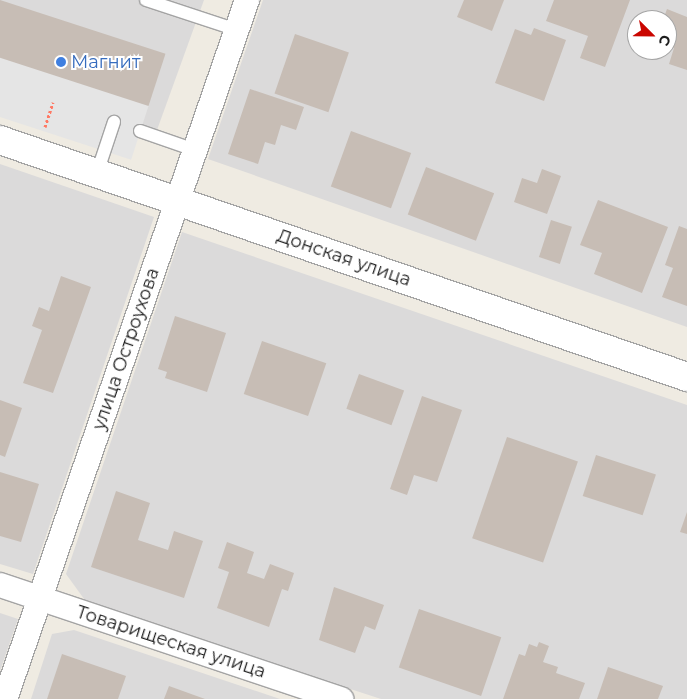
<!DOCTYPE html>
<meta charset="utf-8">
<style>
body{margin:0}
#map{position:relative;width:687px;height:699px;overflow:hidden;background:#efebe2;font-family:Montserrat,sans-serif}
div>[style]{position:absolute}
.residential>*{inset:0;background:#dbdada}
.parking>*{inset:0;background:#e5e5e5;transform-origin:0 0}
.building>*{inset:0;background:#c7bdb5;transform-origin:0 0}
.path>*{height:3px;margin-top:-1.5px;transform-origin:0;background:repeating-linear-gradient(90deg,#ff7863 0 2.5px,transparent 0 5px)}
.roads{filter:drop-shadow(1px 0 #a4a4a4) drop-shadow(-1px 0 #a4a4a4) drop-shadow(0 1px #a4a4a4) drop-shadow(0 -1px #a4a4a4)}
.service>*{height:12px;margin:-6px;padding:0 6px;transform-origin:6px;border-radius:6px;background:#fff}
.minor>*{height:24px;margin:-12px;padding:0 12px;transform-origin:12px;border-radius:12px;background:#fff}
.tertiary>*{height:28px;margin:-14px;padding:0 14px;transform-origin:14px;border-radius:14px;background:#fff}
.dots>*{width:14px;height:14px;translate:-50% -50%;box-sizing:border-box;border:2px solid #fff;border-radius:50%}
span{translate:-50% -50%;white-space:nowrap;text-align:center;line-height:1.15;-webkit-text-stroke:4px #fff;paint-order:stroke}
.shop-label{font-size:18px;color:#366cbe}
.left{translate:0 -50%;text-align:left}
.street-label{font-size:18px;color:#1d1d1d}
.north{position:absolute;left:627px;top:10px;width:50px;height:50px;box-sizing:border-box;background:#fff;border:1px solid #a5a5a5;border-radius:50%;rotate:113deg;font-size:14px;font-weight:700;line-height:20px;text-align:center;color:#1d1d1d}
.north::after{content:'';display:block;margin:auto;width:18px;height:22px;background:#ca0600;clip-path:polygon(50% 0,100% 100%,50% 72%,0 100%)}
</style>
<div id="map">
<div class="residential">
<div style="clip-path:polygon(0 0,204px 0,153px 141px,0 88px)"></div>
<div style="clip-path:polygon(evenodd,263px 0,687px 0,687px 327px,208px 159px,263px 0,637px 20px,667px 20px,667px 50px,637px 50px,637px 20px)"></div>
<div style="clip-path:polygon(0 164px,154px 217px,33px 574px,0 564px)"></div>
<div style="clip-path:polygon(182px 232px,687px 405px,687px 699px,381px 699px,87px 603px,66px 574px)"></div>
<div style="clip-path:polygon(0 613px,18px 619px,0 671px)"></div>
<div style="clip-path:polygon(74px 630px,280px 699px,31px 699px,52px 634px)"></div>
</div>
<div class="parking">
<div style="left:0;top:55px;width:157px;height:59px;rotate:18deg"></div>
</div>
<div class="building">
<div style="left:0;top:0;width:174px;height:55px;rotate:18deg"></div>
<div style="clip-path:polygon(464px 0,504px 0,492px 31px,457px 17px)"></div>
<div style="clip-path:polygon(554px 0,630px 0,605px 67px,580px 58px,588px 36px,546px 21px)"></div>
<div style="clip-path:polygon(667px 9px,687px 17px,687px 70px,669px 64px,674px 48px,667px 45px,667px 20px,663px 20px)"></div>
<div style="clip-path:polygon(534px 28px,566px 40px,544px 101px,495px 83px,515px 29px,531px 35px)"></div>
<div style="left:295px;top:34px;width:57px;height:63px;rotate:19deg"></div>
<div style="clip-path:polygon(250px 89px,304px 107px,296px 130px,281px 125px,275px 145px,265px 142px,258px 164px,228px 154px)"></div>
<div style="left:351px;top:131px;width:64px;height:59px;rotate:20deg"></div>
<div style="left:426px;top:167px;width:73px;height:51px;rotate:21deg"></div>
<div style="clip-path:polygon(542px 169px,561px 176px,547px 214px,514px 202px,522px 178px,537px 183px)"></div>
<div style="clip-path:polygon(598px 200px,668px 227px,642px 293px,594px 274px,602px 253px,580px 245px)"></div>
<div style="left:551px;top:220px;width:22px;height:39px;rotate:18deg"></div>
<div style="clip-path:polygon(679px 226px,687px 229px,687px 306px,662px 297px,673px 268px,665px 265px)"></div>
<div style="clip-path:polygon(61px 276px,91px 287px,53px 393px,23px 383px,42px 330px,32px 326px,39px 307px,49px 311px)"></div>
<div style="clip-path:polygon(175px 316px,226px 333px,207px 392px,165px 378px,167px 372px,158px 369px)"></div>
<div style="left:262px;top:341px;width:68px;height:56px;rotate:19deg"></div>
<div style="left:359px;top:374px;width:48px;height:37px;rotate:20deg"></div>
<div style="clip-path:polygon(422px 396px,462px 410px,437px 482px,414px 475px,407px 495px,390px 489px)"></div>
<div style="clip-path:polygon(0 400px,22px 408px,5px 457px,0 455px)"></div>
<div style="left:507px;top:437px;width:75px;height:107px;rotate:19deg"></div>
<div style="left:596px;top:455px;width:63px;height:43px;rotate:18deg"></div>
<div style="clip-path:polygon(0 472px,39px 484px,21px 542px,0 536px)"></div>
<div style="clip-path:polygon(116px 491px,150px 503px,138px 540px,168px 550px,174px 531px,203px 541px,184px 598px,91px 567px)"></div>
<div style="clip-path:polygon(687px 512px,687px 534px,680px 532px)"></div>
<div style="clip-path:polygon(227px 542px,254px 552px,247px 573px,264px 579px,270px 564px,294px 573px,288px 591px,282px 589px,269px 627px,217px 608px,229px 572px,218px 568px)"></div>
<div style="clip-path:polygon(334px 587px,384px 605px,375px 630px,365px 626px,355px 653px,319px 640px)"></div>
<div style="left:419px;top:609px;width:87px;height:62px;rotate:19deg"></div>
<div style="clip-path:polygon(539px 642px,549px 646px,543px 662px,558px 667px,556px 673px,585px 683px,579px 699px,503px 699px,519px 654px,525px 656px,529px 644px,537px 647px)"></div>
<div style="clip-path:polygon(62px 654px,126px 676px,118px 699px,47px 699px)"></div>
<div style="clip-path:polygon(608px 667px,663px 686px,658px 699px,597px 699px)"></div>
<div style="clip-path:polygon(169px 686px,205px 699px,164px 699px)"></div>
</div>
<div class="path">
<div style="left:45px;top:127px;width:26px;rotate:-72deg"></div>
</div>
<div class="roads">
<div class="service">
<div style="left:146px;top:0;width:96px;rotate:18.2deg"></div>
<div style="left:140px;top:131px;width:58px;rotate:19.1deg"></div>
<div style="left:97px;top:173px;width:54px;rotate:-71.6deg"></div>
</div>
<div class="minor">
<div style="left:0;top:585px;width:360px;rotate:18.5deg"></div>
<div style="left:5px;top:699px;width:740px;rotate:-70.9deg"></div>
</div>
<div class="tertiary">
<div style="left:0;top:140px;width:727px;rotate:19.03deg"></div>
</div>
</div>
<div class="dots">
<div style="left:61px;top:62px;background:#3f7fe0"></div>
</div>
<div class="shop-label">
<span class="left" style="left:71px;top:62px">Магнит</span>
</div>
<div class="street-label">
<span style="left:344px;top:258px;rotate:19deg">Донская улица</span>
<span style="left:126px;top:349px;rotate:-71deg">улица Остроухова</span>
<span style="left:171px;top:642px;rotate:18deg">Товарищеская улица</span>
</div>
<div class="north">С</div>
</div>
